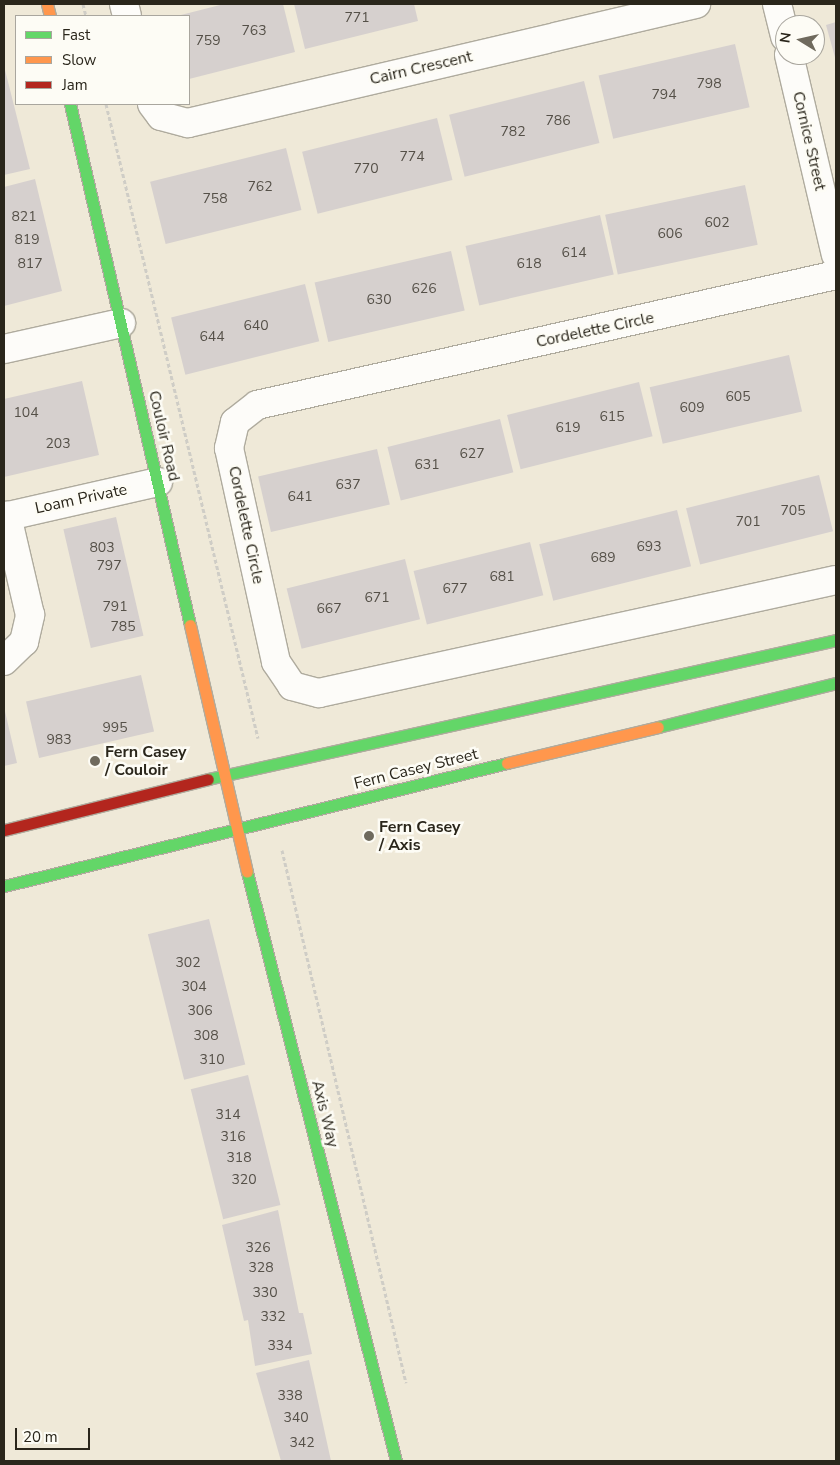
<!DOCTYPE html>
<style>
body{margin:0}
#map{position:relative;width:840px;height:1465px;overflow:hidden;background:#efe9d8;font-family:"Nunito Sans",sans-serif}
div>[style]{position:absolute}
.building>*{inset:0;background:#d6d0ce;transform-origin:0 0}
.path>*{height:3px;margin-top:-1.5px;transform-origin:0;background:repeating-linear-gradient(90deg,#cfcdc6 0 4px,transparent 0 6.5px)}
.roads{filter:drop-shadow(1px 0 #afab9e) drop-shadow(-1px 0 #afab9e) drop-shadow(0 1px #afab9e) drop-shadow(0 -1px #afab9e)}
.street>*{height:28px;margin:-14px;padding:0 14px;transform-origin:14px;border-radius:14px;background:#fdfcf9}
.fast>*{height:11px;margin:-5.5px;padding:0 5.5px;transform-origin:5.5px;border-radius:5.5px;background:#63d668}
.slow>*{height:11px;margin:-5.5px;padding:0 5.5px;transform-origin:5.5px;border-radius:5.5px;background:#ff974d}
.jam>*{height:11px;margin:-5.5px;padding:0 5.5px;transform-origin:5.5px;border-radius:5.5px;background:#b3261e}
.dots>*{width:14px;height:14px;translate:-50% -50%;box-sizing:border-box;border:2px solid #fdfcf5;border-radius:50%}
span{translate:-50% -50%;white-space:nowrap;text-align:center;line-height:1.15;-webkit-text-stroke:5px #fdfcf5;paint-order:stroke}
.number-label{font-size:14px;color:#555048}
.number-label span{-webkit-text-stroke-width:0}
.street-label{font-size:16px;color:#2a261b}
.poi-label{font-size:16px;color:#2a261b;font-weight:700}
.left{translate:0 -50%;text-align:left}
.frame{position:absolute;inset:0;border:5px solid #2a261b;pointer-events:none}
.legend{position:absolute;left:15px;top:15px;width:175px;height:90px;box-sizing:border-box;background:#fdfcf5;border:1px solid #a9a69e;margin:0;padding:6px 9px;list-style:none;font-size:15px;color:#2a261b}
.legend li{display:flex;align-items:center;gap:10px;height:25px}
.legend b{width:25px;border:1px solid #a9a69e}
.north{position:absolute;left:775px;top:15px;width:50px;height:50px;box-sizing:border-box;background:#fdfcf5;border:1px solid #a9a69e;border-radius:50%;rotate:279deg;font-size:14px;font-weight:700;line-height:20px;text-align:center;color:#2a261b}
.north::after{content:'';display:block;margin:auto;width:18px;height:22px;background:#6f6a5d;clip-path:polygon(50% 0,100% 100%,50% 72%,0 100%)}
.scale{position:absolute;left:15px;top:1428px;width:75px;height:22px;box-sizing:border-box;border:2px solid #2a261b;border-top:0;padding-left:6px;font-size:15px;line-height:18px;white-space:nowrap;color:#2a261b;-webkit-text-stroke:4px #fdfcf5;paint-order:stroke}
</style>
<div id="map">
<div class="building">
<div style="clip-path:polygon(224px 4px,283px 4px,295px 52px,189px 79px,189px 16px,177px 16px)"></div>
<div style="clip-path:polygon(294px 4px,414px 4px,418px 21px,305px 49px)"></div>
<div style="clip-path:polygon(836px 22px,836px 61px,826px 25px)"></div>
<div style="left:735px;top:44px;width:65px;height:140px;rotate:77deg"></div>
<div style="clip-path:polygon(4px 66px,30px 169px,4px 175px)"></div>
<div style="left:584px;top:81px;width:64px;height:139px;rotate:76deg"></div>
<div style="left:437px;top:118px;width:64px;height:139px;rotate:76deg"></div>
<div style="left:286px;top:148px;width:64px;height:140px;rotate:76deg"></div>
<div style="clip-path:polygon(35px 179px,62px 291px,4px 306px,4px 187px)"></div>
<div style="left:745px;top:185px;width:61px;height:143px;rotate:78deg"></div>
<div style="left:600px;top:215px;width:61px;height:138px;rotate:77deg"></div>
<div style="left:451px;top:251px;width:61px;height:140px;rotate:77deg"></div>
<div style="left:305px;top:284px;width:59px;height:138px;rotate:76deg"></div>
<div style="left:789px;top:355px;width:58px;height:143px;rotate:77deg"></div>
<div style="clip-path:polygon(82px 381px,99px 455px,4px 477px,4px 399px)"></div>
<div style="left:639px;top:382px;width:56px;height:136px;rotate:76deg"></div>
<div style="left:500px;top:419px;width:55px;height:116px;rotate:76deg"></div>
<div style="left:377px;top:449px;width:57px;height:122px;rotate:77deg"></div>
<div style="left:819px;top:475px;width:58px;height:137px;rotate:76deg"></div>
<div style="left:677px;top:510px;width:58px;height:142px;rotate:76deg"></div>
<div style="left:116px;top:517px;width:122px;height:54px;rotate:77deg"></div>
<div style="left:530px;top:542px;width:55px;height:120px;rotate:76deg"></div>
<div style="left:405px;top:559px;width:62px;height:122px;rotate:76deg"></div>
<div style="left:141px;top:675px;width:58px;height:118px;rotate:77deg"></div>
<div style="clip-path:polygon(4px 707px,17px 763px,4px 766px)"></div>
<div style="left:209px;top:919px;width:150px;height:63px;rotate:76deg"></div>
<div style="left:248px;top:1075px;width:134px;height:59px;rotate:76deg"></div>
<div style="clip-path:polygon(278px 1210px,299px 1313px,303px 1313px,312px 1354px,255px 1366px,248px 1320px,244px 1321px,222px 1225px)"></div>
<div style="clip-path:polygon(309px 1360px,331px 1461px,281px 1461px,256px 1373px)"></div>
</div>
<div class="path">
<div style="left:83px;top:4px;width:12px;rotate:76deg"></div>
<div style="left:106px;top:104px;width:652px;rotate:76.52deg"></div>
<div style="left:282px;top:850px;width:547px;rotate:76.9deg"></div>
</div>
<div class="roads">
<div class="street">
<div style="left:124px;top:4px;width:12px;rotate:76deg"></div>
<div style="left:777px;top:4px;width:34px;rotate:76deg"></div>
<div style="left:789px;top:55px;width:205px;rotate:76.8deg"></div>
<div style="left:152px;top:104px;width:15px;rotate:53deg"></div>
<div style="left:161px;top:116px;width:28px;rotate:15deg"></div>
<div style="left:188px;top:123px;width:522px;rotate:-13.18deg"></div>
<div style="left:836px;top:275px;width:593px;rotate:167.35deg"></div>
<div style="left:257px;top:405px;width:28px;rotate:142deg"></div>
<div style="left:235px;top:422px;width:27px;rotate:103deg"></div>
<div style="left:229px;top:448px;width:219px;rotate:77.6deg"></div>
<div style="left:276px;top:662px;width:29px;rotate:56deg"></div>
<div style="left:292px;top:686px;width:28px;rotate:15deg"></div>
<div style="left:319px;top:693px;width:529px;rotate:-12.33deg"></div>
<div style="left:4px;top:349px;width:120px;rotate:-12.5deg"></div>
<div style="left:4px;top:517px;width:158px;rotate:-12.8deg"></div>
<div style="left:4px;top:661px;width:28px;rotate:-44deg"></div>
<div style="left:24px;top:642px;width:28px;rotate:-77deg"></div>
<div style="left:30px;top:615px;width:102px;rotate:-103.1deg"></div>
</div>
<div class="fast">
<div style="left:70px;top:104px;width:535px;rotate:77.03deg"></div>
<div style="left:658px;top:727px;width:183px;rotate:-13.9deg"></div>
<div style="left:208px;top:779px;width:643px;rotate:-12.48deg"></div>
<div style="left:247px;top:872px;width:608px;rotate:75.8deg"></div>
<div style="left:4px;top:886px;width:518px;rotate:-13.74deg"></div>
</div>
<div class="slow">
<div style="left:47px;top:4px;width:12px;rotate:76deg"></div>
<div style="left:190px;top:625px;width:253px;rotate:77deg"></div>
<div style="left:507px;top:763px;width:155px;rotate:-13.4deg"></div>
</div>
<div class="jam">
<div style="left:4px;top:830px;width:210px;rotate:-14deg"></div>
</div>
</div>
<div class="dots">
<div style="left:95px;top:761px;background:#6f6a5d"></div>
<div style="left:369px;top:836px;background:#6f6a5d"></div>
</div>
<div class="number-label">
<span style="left:357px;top:18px">771</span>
<span style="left:254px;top:31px">763</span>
<span style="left:208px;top:41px">759</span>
<span style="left:709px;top:84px">798</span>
<span style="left:664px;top:95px">794</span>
<span style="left:558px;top:121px">786</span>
<span style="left:513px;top:132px">782</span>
<span style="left:412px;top:157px">774</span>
<span style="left:366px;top:169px">770</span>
<span style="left:260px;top:187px">762</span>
<span style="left:215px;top:199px">758</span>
<span style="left:24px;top:217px">821</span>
<span style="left:717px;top:223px">602</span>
<span style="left:670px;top:234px">606</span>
<span style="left:27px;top:240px">819</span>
<span style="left:574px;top:253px">614</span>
<span style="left:30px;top:264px">817</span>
<span style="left:529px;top:264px">618</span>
<span style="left:424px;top:289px">626</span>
<span style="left:379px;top:300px">630</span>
<span style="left:256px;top:326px">640</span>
<span style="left:212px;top:337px">644</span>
<span style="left:738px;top:397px">605</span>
<span style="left:692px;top:408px">609</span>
<span style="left:26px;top:413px">104</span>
<span style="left:612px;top:417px">615</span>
<span style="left:568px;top:428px">619</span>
<span style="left:58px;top:444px">203</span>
<span style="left:472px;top:454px">627</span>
<span style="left:427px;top:465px">631</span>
<span style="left:348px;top:485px">637</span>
<span style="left:300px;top:497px">641</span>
<span style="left:793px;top:511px">705</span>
<span style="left:748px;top:522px">701</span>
<span style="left:649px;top:547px">693</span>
<span style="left:102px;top:548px">803</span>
<span style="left:603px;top:558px">689</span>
<span style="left:109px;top:566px">797</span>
<span style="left:502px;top:577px">681</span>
<span style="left:455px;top:589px">677</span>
<span style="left:377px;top:598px">671</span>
<span style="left:115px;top:607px">791</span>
<span style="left:329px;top:609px">667</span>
<span style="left:123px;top:627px">785</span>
<span style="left:115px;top:728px">995</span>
<span style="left:59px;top:740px">983</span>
<span style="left:188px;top:963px">302</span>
<span style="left:194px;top:987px">304</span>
<span style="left:200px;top:1011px">306</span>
<span style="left:206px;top:1036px">308</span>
<span style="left:212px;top:1060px">310</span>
<span style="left:228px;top:1115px">314</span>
<span style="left:233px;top:1137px">316</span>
<span style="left:239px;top:1158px">318</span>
<span style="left:244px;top:1180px">320</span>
<span style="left:258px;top:1248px">326</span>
<span style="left:261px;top:1268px">328</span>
<span style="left:265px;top:1293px">330</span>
<span style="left:273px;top:1317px">332</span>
<span style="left:280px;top:1346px">334</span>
<span style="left:290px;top:1396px">338</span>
<span style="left:296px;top:1418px">340</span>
<span style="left:302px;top:1443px">342</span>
</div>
<div class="street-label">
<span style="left:421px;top:68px;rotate:-13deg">Cairn Crescent</span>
<span style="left:809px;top:141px;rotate:77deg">Cornice Street</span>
<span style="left:595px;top:330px;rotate:-12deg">Cordelette Circle</span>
<span style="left:164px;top:436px;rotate:77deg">Couloir Road</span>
<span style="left:81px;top:499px;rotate:-12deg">Loam Private</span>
<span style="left:246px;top:525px;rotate:78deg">Cordelette Circle</span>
<span style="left:416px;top:769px;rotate:-14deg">Fern Casey Street</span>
<span style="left:325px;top:1114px;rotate:76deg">Axis Way</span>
</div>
<div class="poi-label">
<span class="left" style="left:105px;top:761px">Fern Casey<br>/ Couloir</span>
<span class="left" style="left:379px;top:836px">Fern Casey<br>/ Axis</span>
</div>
<div class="frame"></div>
<ul class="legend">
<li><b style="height:6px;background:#63d668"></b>Fast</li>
<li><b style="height:6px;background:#ff974d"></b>Slow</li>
<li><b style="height:6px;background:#b3261e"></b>Jam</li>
</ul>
<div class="north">N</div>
<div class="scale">20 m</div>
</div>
